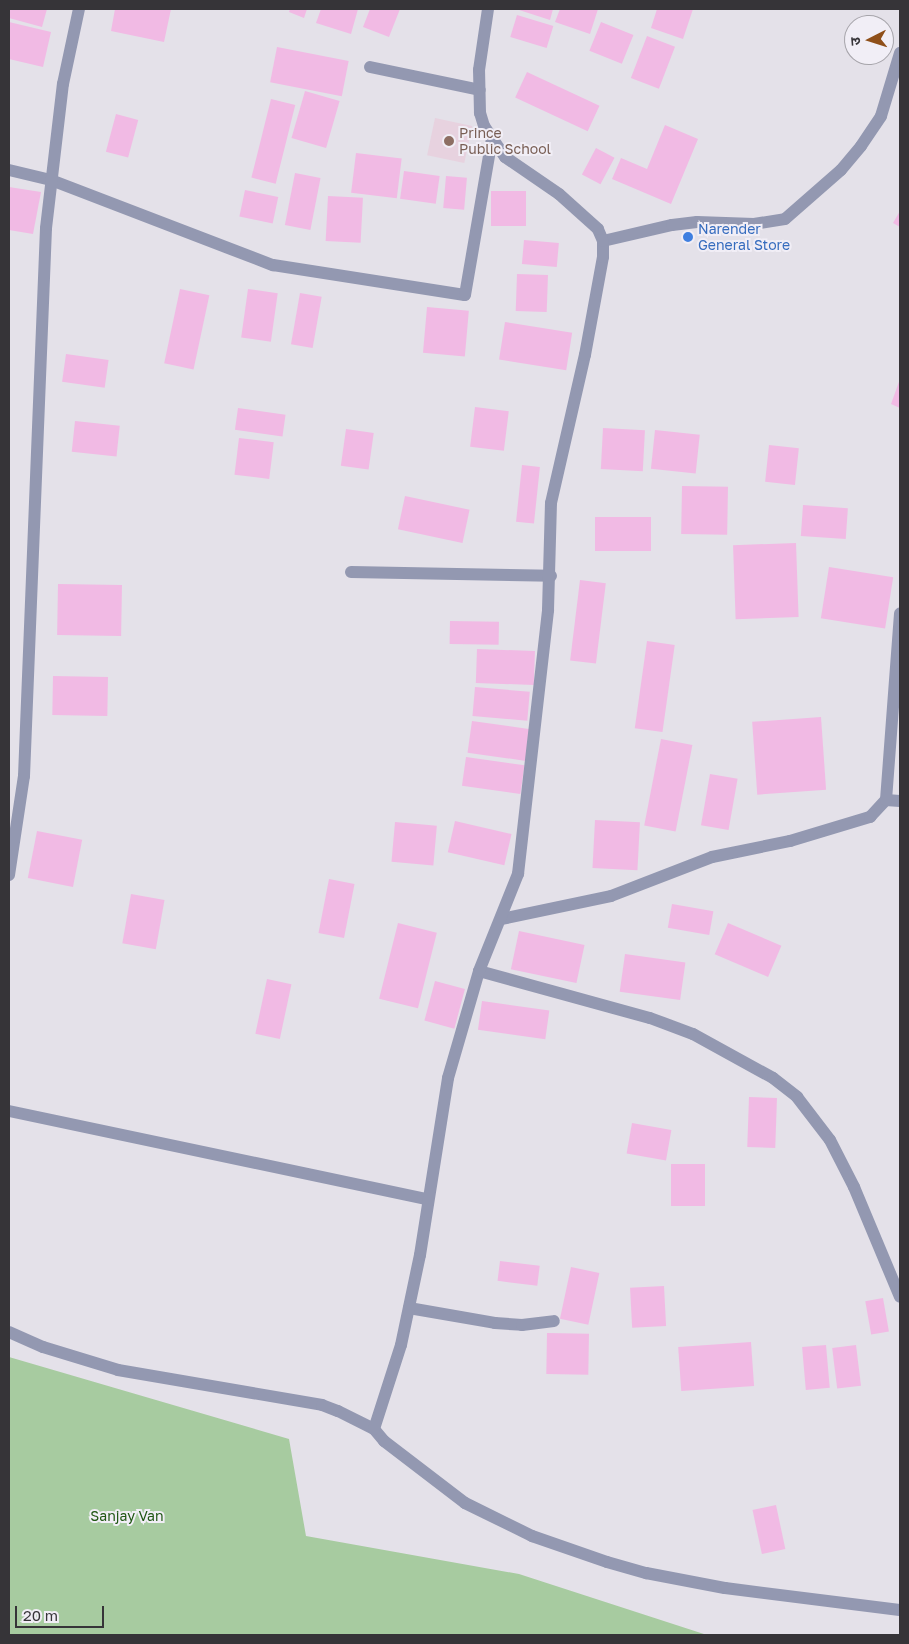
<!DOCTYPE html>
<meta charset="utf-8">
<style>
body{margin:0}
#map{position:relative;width:909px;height:1644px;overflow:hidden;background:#e4e1e9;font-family:"Golos Text","Noto Sans Devanagari",sans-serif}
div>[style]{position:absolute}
.education>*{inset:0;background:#e7d2df;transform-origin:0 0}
.green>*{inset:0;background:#a7cba0}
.building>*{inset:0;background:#f1bae4;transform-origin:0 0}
.street>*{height:12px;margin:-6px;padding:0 6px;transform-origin:6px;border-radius:6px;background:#9398b1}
.dots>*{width:14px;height:14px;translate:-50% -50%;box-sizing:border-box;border:2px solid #f1eef6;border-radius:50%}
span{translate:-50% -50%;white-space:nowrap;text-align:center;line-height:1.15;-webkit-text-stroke:4px #f1eef6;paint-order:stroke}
.education-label{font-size:14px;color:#785e54}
.left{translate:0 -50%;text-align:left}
.shop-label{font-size:14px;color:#366cbe}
.park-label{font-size:14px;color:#205714}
.frame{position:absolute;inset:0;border:10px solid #363438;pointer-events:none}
.north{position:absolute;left:844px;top:15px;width:50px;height:50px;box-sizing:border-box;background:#f1eef6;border:1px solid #a6a4aa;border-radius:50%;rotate:265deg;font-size:14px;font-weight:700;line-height:20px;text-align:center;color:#363438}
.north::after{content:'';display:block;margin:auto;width:18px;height:22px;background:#8f4f19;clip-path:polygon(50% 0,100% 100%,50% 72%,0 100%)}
.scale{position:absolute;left:15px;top:1606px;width:89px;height:22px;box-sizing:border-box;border:2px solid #363438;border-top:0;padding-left:6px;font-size:15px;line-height:18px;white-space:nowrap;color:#363438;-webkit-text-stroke:4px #f1eef6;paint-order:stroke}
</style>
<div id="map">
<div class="education">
<div style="left:435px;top:118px;width:38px;height:38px;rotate:12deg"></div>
</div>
<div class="green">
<div style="clip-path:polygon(9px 1357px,289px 1439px,306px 1536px,519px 1574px,707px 1635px,9px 1635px)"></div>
</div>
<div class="building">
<div style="clip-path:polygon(9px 9px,47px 9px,42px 27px,9px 18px)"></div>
<div style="clip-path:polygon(115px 9px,171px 9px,164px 42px,111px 31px)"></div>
<div style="clip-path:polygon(290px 9px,307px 9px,304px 18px,289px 12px)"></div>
<div style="clip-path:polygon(321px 9px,358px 9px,351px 34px,316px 23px)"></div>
<div style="clip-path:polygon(370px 9px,400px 9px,389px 37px,363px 27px)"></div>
<div style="clip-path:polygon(516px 9px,553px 9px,550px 20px)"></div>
<div style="clip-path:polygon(560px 9px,598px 9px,590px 34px,555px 22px)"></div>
<div style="clip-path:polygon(657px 9px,693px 9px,683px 39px,651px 28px)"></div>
<div style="left:517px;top:15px;width:38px;height:23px;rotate:17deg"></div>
<div style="clip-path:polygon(9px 22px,51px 32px,43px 67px,9px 59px)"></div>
<div style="left:601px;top:22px;width:35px;height:31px;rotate:22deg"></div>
<div style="left:647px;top:36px;width:30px;height:45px;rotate:21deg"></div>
<div style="left:277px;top:47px;width:73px;height:36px;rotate:11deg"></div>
<div style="left:527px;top:72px;width:80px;height:28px;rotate:25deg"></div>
<div style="left:305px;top:91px;width:36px;height:49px;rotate:16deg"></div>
<div style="left:271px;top:99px;width:25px;height:81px;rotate:14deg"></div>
<div style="left:116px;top:114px;width:23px;height:39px;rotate:15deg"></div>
<div style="clip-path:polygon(665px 125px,698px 139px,671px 204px,612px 179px,621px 158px,647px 169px)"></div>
<div style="left:596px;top:148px;width:21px;height:30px;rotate:28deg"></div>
<div style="left:356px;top:153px;width:46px;height:40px;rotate:7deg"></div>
<div style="left:404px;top:171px;width:36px;height:28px;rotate:8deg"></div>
<div style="left:295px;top:173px;width:26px;height:53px;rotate:11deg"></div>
<div style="left:446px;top:176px;width:21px;height:32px;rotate:5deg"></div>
<div style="clip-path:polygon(9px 187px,41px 192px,33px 234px,9px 230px)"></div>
<div style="left:245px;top:190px;width:34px;height:27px;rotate:12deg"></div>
<div style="left:491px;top:191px;width:35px;height:35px"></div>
<div style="left:328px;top:196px;width:35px;height:45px;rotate:3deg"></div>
<div style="clip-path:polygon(900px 211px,900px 227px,893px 223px)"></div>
<div style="left:524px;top:240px;width:35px;height:24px;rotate:5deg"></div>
<div style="left:517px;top:274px;width:31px;height:37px;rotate:2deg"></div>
<div style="left:180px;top:289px;width:30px;height:76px;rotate:12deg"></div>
<div style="left:248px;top:289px;width:30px;height:49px;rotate:8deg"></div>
<div style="left:300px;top:293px;width:22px;height:52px;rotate:10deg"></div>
<div style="left:427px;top:307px;width:42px;height:46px;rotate:5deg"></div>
<div style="left:505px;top:322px;width:68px;height:38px;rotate:9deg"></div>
<div style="left:66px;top:354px;width:43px;height:28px;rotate:8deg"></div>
<div style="clip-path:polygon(900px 379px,900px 408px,891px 404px)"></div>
<div style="left:475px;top:407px;width:34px;height:40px;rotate:7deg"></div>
<div style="left:238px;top:408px;width:48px;height:22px;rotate:8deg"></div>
<div style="left:75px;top:421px;width:45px;height:31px;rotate:6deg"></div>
<div style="left:603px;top:428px;width:42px;height:41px;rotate:3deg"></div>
<div style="left:346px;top:429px;width:28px;height:37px;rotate:8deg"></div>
<div style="left:655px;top:430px;width:45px;height:39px;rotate:6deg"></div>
<div style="left:239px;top:438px;width:35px;height:37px;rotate:7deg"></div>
<div style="left:769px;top:445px;width:30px;height:37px;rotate:6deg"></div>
<div style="left:522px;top:465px;width:18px;height:57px;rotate:6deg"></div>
<div style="left:682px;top:486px;width:46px;height:48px;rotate:1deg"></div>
<div style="left:405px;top:496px;width:66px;height:34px;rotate:12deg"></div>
<div style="left:803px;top:505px;width:45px;height:31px;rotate:4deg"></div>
<div style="left:595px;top:517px;width:56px;height:34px"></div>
<div style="left:796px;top:543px;width:74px;height:63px;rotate:88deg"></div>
<div style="left:829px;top:567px;width:65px;height:52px;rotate:9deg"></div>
<div style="left:580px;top:580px;width:26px;height:81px;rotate:7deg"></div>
<div style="left:58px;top:584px;width:64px;height:51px;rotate:1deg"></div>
<div style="left:450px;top:621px;width:49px;height:23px;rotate:1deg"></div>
<div style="left:647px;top:641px;width:28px;height:88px;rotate:8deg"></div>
<div style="left:477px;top:649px;width:58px;height:34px;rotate:2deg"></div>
<div style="left:53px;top:676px;width:55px;height:39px;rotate:1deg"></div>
<div style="left:475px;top:687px;width:55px;height:29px;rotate:5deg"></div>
<div style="left:821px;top:717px;width:73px;height:69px;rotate:86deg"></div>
<div style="left:472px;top:721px;width:59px;height:32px;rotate:8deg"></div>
<div style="left:661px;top:739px;width:32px;height:88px;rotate:11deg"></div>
<div style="left:466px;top:757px;width:59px;height:29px;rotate:8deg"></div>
<div style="left:710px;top:774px;width:28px;height:52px;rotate:10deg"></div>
<div style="left:595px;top:820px;width:45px;height:48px;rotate:3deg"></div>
<div style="left:455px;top:821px;width:58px;height:32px;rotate:13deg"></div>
<div style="left:395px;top:822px;width:42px;height:40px;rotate:5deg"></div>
<div style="left:37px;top:831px;width:46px;height:48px;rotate:11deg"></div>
<div style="left:329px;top:879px;width:26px;height:55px;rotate:11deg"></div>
<div style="left:131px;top:894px;width:34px;height:50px;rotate:10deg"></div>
<div style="left:672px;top:904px;width:42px;height:24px;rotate:10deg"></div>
<div style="left:398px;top:923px;width:40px;height:78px;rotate:14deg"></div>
<div style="left:728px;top:923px;width:58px;height:34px;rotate:23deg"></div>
<div style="left:519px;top:931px;width:67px;height:39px;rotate:12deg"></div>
<div style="left:625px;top:954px;width:61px;height:38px;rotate:8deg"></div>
<div style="left:267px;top:979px;width:25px;height:56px;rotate:12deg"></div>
<div style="left:435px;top:981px;width:31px;height:41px;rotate:15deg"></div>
<div style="left:482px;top:1001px;width:68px;height:29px;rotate:8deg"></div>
<div style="left:749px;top:1097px;width:28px;height:50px;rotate:2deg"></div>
<div style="left:632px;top:1123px;width:40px;height:31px;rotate:10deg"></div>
<div style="left:671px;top:1164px;width:34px;height:42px"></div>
<div style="left:500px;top:1261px;width:40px;height:20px;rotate:7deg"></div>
<div style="left:571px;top:1267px;width:29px;height:53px;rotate:12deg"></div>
<div style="left:664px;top:1286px;width:40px;height:34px;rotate:87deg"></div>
<div style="left:883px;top:1298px;width:34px;height:18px;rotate:80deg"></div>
<div style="left:547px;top:1333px;width:42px;height:41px;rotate:1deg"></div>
<div style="left:751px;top:1342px;width:44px;height:73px;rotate:86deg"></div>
<div style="left:826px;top:1345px;width:43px;height:24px;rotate:85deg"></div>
<div style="left:856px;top:1345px;width:41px;height:24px;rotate:83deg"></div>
<div style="left:776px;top:1505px;width:45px;height:24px;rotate:78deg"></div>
</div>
<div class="street">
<div style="left:370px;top:67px;width:112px;rotate:11.8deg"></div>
<div style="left:9px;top:170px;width:43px;rotate:13.4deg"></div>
<div style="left:51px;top:180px;width:238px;rotate:21deg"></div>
<div style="left:273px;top:265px;width:194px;rotate:8.9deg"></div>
<div style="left:465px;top:295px;width:159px;rotate:-80.2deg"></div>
<div style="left:603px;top:241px;width:71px;rotate:-13.1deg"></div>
<div style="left:672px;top:225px;width:25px;rotate:-7deg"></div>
<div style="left:697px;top:222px;width:57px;rotate:2deg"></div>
<div style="left:754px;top:224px;width:31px;rotate:-9deg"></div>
<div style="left:785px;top:219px;width:74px;rotate:-41.2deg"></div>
<div style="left:841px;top:170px;width:31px;rotate:-50deg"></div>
<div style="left:861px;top:146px;width:36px;rotate:-56deg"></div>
<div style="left:881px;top:116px;width:66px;rotate:-73.2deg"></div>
<div style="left:351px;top:572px;width:200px;rotate:1.1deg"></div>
<div style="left:886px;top:800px;width:14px;rotate:4deg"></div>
<div style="left:9px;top:875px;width:100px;rotate:-81.4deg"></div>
<div style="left:24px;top:776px;width:548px;rotate:-87.7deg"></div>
<div style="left:46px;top:228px;width:145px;rotate:-83.3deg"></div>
<div style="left:63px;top:84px;width:77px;rotate:-78deg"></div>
<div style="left:502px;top:919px;width:111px;rotate:-11.9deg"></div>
<div style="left:611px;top:896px;width:108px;rotate:-21.1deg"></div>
<div style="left:712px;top:857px;width:80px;rotate:-11.6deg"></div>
<div style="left:790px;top:841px;width:84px;rotate:-16.7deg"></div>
<div style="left:870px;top:817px;width:23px;rotate:-47deg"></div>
<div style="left:886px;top:800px;width:187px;rotate:-85.7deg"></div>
<div style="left:479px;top:971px;width:177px;rotate:15.4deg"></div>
<div style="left:650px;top:1018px;width:46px;rotate:20.4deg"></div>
<div style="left:693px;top:1034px;width:91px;rotate:28.8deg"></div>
<div style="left:773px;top:1078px;width:31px;rotate:38deg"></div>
<div style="left:797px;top:1097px;width:54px;rotate:52.5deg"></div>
<div style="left:830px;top:1140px;width:53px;rotate:62.9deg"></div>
<div style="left:854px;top:1187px;width:119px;rotate:67.3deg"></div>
<div style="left:9px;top:1111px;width:428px;rotate:11.9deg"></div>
<div style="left:409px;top:1308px;width:87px;rotate:9.9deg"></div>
<div style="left:495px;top:1323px;width:27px;rotate:4deg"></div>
<div style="left:522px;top:1325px;width:32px;rotate:-7deg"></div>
<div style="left:9px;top:1332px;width:37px;rotate:24deg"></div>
<div style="left:43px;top:1347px;width:78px;rotate:17deg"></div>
<div style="left:118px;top:1370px;width:207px;rotate:9.7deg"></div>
<div style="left:322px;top:1405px;width:17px;rotate:21deg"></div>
<div style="left:338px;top:1411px;width:40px;rotate:26.6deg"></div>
<div style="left:374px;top:1429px;width:16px;rotate:50deg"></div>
<div style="left:384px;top:1441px;width:102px;rotate:37.4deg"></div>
<div style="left:465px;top:1503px;width:75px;rotate:26.2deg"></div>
<div style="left:532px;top:1536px;width:79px;rotate:19.1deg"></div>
<div style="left:607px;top:1562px;width:41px;rotate:15.8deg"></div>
<div style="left:646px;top:1573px;width:80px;rotate:10.8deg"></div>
<div style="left:725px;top:1588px;width:176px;rotate:7.2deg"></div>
<div style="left:374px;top:1429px;width:88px;rotate:-72.2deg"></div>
<div style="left:401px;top:1345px;width:92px;rotate:-78.1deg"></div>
<div style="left:420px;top:1255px;width:179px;rotate:-81deg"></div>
<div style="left:448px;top:1078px;width:111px;rotate:-73.8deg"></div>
<div style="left:479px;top:971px;width:105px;rotate:-68.1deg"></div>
<div style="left:518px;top:874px;width:266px;rotate:-83.5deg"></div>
<div style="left:548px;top:610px;width:107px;rotate:-88.4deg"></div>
<div style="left:551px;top:503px;width:152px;rotate:-77.1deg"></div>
<div style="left:585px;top:355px;width:100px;rotate:-79.6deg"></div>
<div style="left:603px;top:257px;width:16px;rotate:-90deg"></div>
<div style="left:603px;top:241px;width:13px;rotate:-113deg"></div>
<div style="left:598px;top:229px;width:52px;rotate:-138.1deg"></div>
<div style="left:559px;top:194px;width:65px;rotate:-145.6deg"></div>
<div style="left:505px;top:157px;width:37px;rotate:-124deg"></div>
<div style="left:484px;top:126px;width:14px;rotate:-107deg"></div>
<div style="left:480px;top:113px;width:43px;rotate:-91.3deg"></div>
<div style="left:479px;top:70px;width:62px;rotate:-81.6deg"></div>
</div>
<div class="dots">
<div style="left:449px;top:141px;background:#8d6e63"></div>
<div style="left:688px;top:237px;background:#3f7fe0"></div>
</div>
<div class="education-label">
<span class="left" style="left:459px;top:141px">Prince<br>Public School</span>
</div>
<div class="shop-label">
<span class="left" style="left:698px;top:237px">Narender<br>General Store</span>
</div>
<div class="park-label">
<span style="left:127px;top:1516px">Sanjay Van</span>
</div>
<div class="frame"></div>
<div class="north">उ</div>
<div class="scale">20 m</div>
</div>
